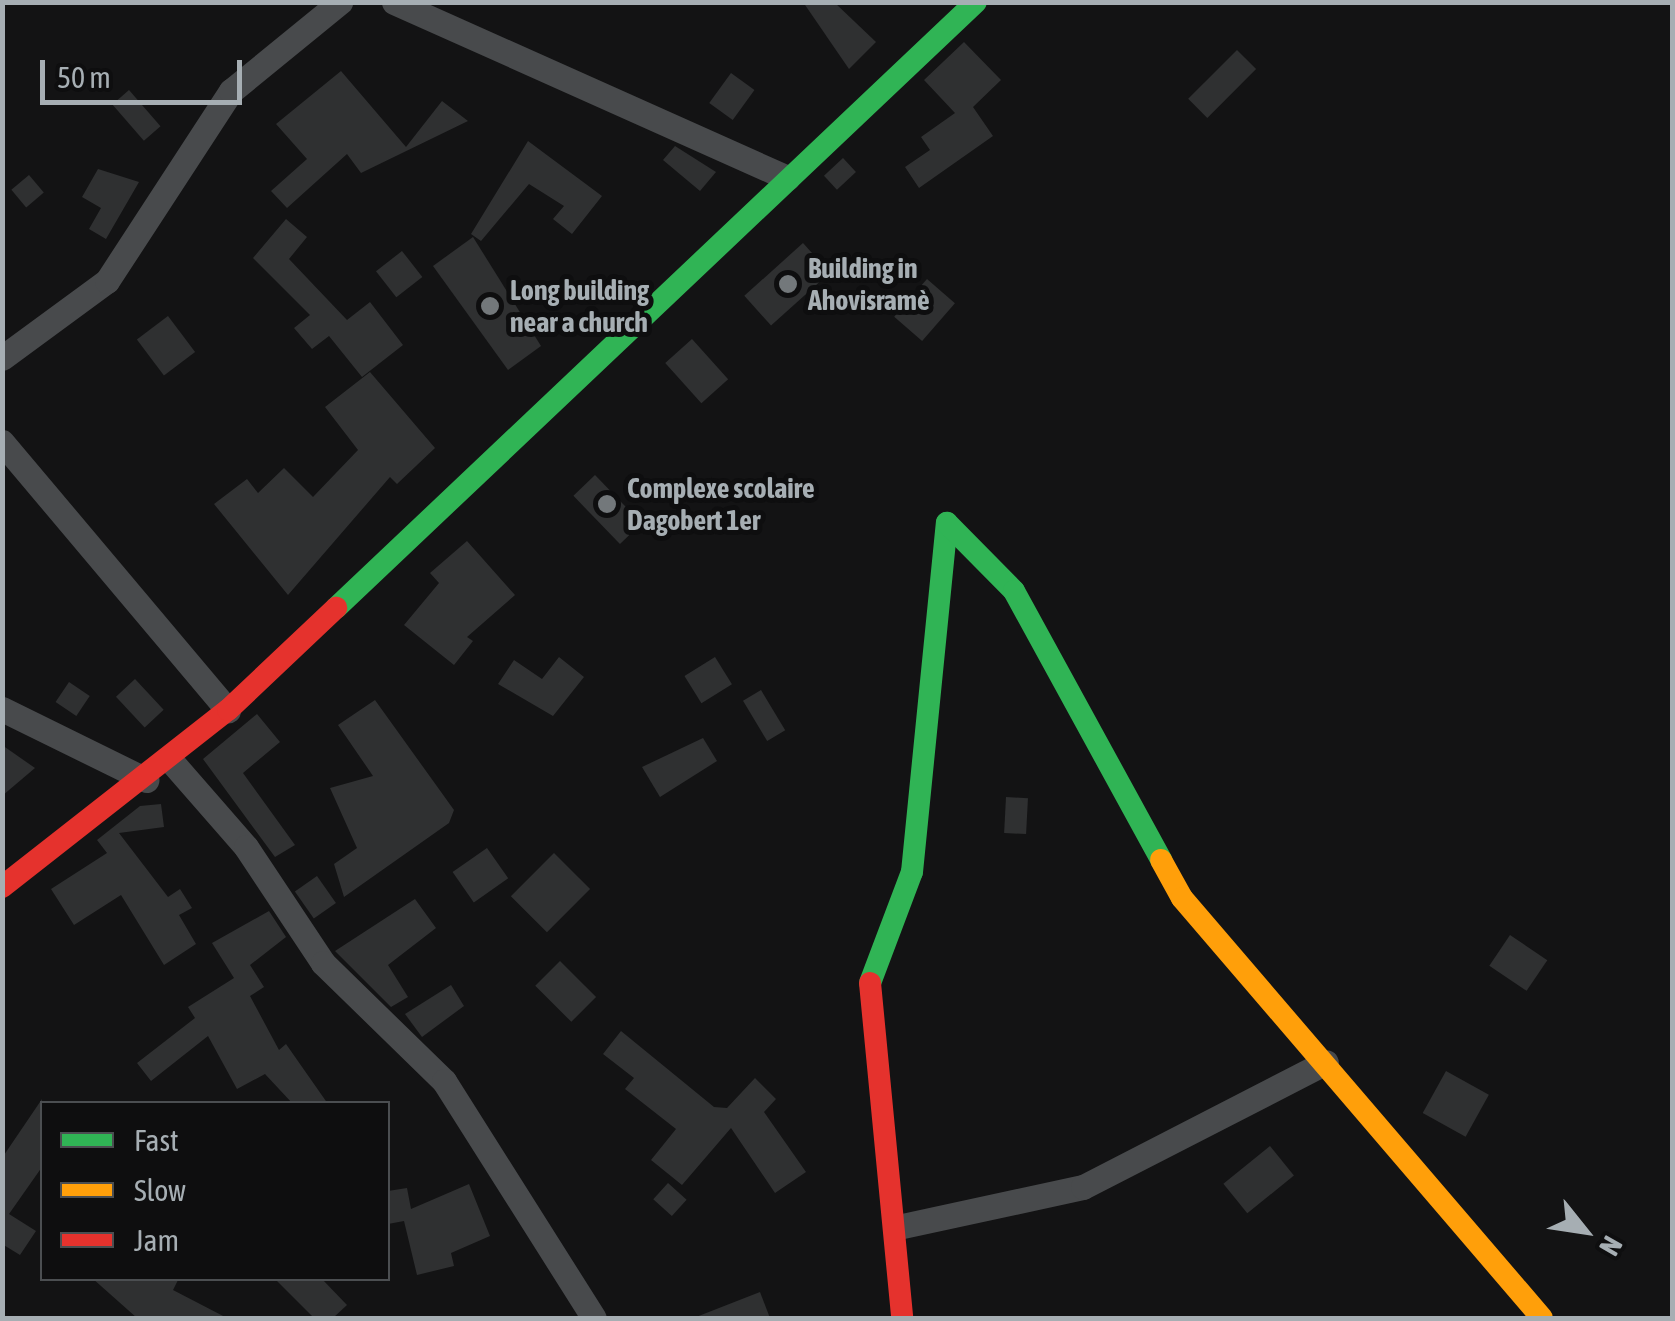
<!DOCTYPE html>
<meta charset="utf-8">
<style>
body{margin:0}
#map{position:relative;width:1675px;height:1321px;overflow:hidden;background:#131314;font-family:"Asap Condensed",sans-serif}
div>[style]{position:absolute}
.building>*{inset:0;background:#2f3031;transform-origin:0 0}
.street>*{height:25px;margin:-12.5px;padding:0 12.5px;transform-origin:12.5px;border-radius:12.5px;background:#484a4c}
.fast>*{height:22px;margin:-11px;padding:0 11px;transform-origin:11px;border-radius:11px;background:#30b455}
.slow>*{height:22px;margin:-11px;padding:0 11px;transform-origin:11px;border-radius:11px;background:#ff9f0a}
.jam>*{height:22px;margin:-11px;padding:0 11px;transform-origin:11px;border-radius:11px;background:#e5322d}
.dots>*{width:28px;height:28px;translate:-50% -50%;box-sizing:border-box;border:5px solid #0e0e0f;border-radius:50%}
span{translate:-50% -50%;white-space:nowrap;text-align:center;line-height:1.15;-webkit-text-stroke:10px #0e0e0f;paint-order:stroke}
.poi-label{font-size:28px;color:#a6aeb3;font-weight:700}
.left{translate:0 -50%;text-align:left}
.frame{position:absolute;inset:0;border:5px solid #a6aeb3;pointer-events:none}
.legend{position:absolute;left:40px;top:1101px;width:350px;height:180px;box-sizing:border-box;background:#0e0e0f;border:2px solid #4b4e51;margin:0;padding:12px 18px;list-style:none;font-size:30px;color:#a6aeb3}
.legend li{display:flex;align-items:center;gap:20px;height:50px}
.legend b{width:50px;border:2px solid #4b4e51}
.north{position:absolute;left:1535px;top:1181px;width:100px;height:100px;-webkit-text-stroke:8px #0e0e0f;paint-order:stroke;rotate:120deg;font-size:28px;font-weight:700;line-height:40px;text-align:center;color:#a6aeb3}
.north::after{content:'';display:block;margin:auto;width:35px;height:45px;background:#a6aeb3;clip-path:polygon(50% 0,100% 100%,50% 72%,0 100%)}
.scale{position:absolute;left:40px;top:60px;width:202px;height:45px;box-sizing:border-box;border:5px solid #a6aeb3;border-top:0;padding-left:12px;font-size:30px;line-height:35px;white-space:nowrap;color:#a6aeb3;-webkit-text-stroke:8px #0e0e0f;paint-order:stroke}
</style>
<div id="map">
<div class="building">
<div style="clip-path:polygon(803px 2px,834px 2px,876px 42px,849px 69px)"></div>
<div style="clip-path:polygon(964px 42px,1001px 80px,973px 107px,993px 136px,919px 188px,905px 167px,930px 150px,921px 137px,955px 113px,924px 80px)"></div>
<div style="left:1237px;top:50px;width:27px;height:69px;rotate:45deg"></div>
<div style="clip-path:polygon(341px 71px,406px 147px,442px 101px,468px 121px,361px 173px,347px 154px,287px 208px,271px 191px,307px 159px,276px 124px)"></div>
<div style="left:731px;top:73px;width:29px;height:37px;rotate:36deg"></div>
<div style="left:129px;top:90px;width:48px;height:22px;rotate:49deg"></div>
<div style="clip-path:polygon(528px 141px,602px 196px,572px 234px,553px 219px,564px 206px,529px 184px,481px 241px,471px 234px)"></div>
<div style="clip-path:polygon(675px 146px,716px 172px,700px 191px,663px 160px)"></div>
<div style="left:843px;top:158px;width:19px;height:26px;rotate:47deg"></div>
<div style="clip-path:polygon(98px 169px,139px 182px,106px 239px,89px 229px,101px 208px,82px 197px)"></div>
<div style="left:29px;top:175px;width:23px;height:23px;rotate:50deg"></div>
<div style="clip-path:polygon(286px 219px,307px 237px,289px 259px,347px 320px,370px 302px,403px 345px,362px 377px,329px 336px,312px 349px,294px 328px,310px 315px,253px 258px)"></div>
<div style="clip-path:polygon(473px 237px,541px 346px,508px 370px,433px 266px)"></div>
<div style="left:803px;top:243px;width:40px;height:79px;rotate:48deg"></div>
<div style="left:402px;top:251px;width:33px;height:33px;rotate:52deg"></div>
<div style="left:927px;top:279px;width:37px;height:50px;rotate:41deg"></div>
<div style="left:168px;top:316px;width:45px;height:39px;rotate:53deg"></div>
<div style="left:692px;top:339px;width:54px;height:36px;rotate:48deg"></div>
<div style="clip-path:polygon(370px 372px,435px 448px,397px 484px,390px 477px,288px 595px,214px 504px,247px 479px,258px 493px,284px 468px,313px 497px,358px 450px,325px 407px)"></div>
<div style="left:595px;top:475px;width:67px;height:30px;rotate:46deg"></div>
<div style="clip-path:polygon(467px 541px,515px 595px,467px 637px,473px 641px,454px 665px,404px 625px,439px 583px,430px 573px)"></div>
<div style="clip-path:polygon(559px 657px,584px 677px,553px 716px,498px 684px,514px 660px,542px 679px)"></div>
<div style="left:715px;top:657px;width:32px;height:36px;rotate:58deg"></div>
<div style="left:135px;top:679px;width:42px;height:26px;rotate:47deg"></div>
<div style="left:69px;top:682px;width:25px;height:24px;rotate:34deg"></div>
<div style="left:761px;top:690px;width:47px;height:21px;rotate:59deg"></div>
<div style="clip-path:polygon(375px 700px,454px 810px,449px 823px,344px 897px,334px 864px,357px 848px,330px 788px,373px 776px,338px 725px)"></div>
<div style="clip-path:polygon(257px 714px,280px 742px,243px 773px,295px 845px,275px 857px,203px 759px)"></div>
<div style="clip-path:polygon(703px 738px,717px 761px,660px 797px,642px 767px)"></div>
<div style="clip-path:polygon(2px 745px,35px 768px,2px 796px)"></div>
<div style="left:1006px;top:797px;width:22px;height:36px;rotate:3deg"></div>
<div style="clip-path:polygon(161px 804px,164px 827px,119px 833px,168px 897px,180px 889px,192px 908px,179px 915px,196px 944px,164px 965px,121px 895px,74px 925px,51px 889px,107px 853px,97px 840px,140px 806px)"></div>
<div style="left:487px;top:848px;width:37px;height:42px;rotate:55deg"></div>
<div style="left:554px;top:853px;width:51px;height:61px;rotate:45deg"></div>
<div style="left:317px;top:876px;width:33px;height:27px;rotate:55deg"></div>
<div style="clip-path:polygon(415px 899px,436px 928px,388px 965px,408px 997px,391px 1007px,335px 951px)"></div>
<div style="clip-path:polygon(269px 911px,286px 937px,250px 965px,264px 987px,250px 996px,279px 1050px,286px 1044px,328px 1104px,293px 1104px,265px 1074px,237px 1089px,208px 1036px,151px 1081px,137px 1063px,195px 1018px,188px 1007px,234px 978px,212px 943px)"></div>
<div style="left:1510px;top:935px;width:45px;height:37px;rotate:34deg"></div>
<div style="left:560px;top:961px;width:51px;height:35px;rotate:45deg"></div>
<div style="clip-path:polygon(451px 985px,464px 1006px,422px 1037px,405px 1014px)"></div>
<div style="clip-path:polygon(621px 1031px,714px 1107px,727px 1108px,755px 1078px,776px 1099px,764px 1112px,806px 1172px,775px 1193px,731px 1128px,682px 1185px,651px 1160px,676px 1129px,625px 1089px,634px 1078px,603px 1054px)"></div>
<div style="left:1446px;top:1071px;width:49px;height:48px;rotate:29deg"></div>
<div style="clip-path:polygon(42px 1099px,42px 1167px,9px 1214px,36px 1231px,20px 1255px,2px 1244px,2px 1158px)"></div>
<div style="left:1270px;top:1146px;width:38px;height:60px;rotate:51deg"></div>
<div style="left:668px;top:1183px;width:25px;height:22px;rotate:42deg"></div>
<div style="clip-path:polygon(469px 1184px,490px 1236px,451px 1253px,454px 1266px,417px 1275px,404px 1221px,388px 1224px,388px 1191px,407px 1188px,411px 1209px)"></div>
<div style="clip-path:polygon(92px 1278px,179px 1278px,173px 1290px,227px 1318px,137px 1318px)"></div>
<div style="clip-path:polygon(274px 1278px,321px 1278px,347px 1305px,333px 1318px,314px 1318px)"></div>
<div style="clip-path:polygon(760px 1292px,770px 1318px,696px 1318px,696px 1317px)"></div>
</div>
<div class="street">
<div style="left:394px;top:2px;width:431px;rotate:24.1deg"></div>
<div style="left:2px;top:358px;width:130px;rotate:-36.3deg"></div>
<div style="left:107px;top:281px;width:227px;rotate:-56.9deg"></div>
<div style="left:231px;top:91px;width:141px;rotate:-39.2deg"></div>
<div style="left:2px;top:442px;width:351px;rotate:49.9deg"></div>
<div style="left:2px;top:709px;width:161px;rotate:26.2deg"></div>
<div style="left:171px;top:761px;width:114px;rotate:48.9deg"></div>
<div style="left:246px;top:847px;width:139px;rotate:56.4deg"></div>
<div style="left:323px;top:963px;width:169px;rotate:44.3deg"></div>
<div style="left:444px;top:1081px;width:280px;rotate:57.7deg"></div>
<div style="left:898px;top:1227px;width:189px;rotate:-12.2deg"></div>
<div style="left:1083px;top:1187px;width:273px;rotate:-27.2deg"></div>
</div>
<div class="fast">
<div style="left:336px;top:608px;width:881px;rotate:-43.44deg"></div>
<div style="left:870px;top:983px;width:119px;rotate:-69.3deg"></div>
<div style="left:912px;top:872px;width:351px;rotate:-84.3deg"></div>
<div style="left:947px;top:523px;width:95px;rotate:45.4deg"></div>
<div style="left:1014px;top:591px;width:307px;rotate:61.3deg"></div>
</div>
<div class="slow">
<div style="left:1161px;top:860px;width:43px;rotate:61.1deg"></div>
<div style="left:1182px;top:898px;width:553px;rotate:49.4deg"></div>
</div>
<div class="jam">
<div style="left:2px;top:887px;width:287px;rotate:-38.1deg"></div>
<div style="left:228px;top:710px;width:149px;rotate:-43.4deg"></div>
<div style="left:870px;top:983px;width:337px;rotate:84.5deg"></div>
</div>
<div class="dots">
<div style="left:788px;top:284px;background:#73787b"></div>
<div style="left:490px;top:306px;background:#73787b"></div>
<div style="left:607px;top:504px;background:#73787b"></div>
</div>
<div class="poi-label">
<span class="left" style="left:808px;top:284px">Building in<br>Ahovisramè</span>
<span class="left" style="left:510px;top:306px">Long building<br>near a church</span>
<span class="left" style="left:627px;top:504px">Complexe scolaire<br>Dagobert 1er</span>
</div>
<div class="frame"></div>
<ul class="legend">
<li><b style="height:12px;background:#30b455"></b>Fast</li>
<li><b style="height:12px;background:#ff9f0a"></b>Slow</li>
<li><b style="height:12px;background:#e5322d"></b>Jam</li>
</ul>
<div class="north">N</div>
<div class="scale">50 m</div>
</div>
